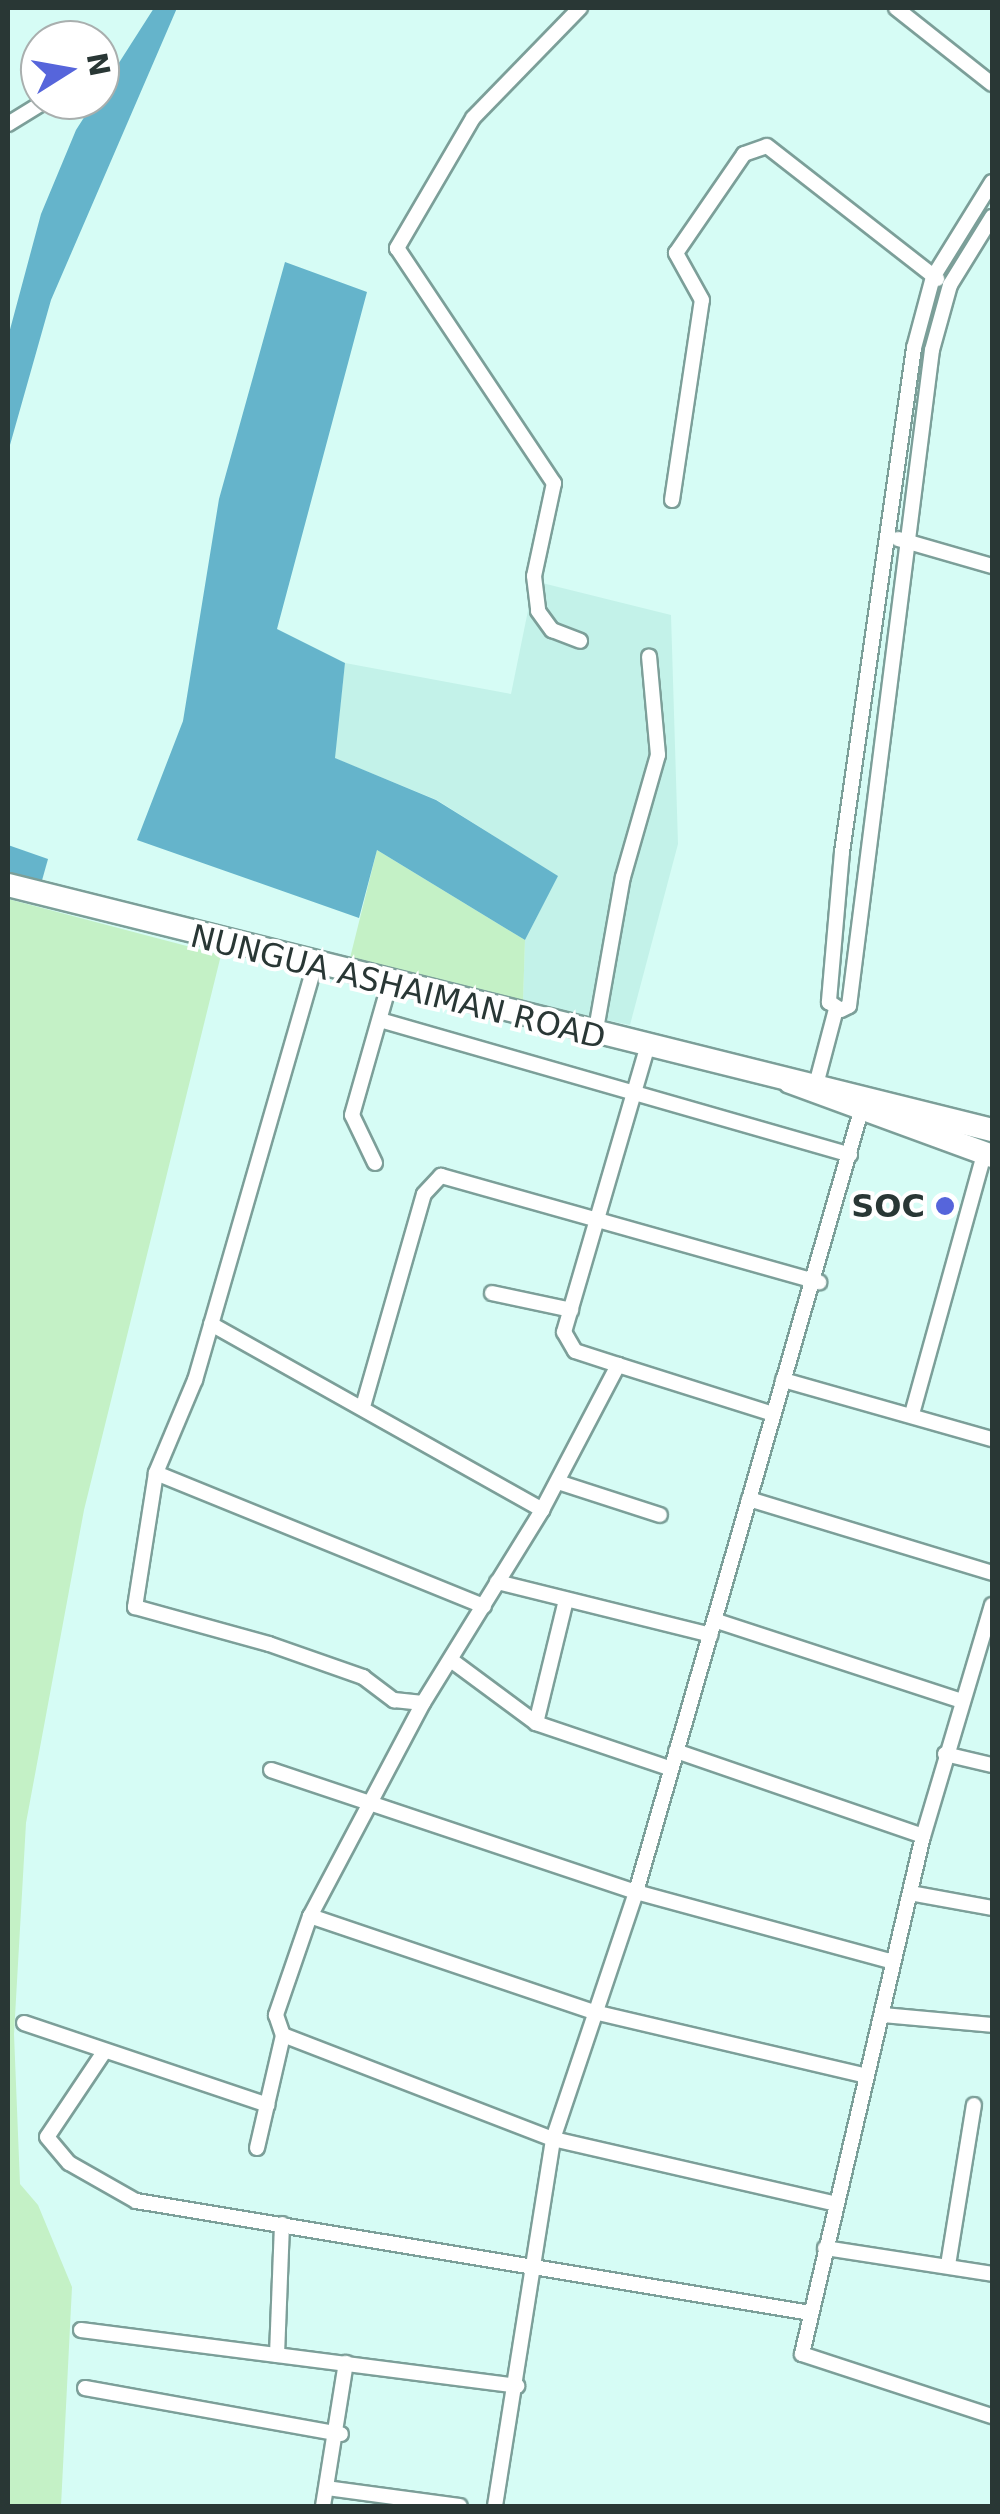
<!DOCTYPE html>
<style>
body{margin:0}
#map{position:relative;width:1000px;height:2514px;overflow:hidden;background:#d6fcf5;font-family:"DejaVu Sans",sans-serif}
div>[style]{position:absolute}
.built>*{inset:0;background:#c3f2e9}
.green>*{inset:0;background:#c4f1c6}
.water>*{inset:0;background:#65b4cb}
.roads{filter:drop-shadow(2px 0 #7c9f99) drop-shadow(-2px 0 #7c9f99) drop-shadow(0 2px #7c9f99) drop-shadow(0 -2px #7c9f99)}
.street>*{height:14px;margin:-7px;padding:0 7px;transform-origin:7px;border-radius:7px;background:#fff}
.primary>*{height:22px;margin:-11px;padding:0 11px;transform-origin:11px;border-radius:11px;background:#fff}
.dots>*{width:28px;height:28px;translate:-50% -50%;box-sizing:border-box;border:5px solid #fff;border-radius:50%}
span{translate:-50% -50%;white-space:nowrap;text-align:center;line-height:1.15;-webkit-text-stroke:8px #fff;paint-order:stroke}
.street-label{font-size:32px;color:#293735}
.poi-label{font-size:32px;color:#293735;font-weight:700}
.right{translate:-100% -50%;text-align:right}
.frame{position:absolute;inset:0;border:10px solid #293735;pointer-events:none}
.north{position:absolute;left:20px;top:20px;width:100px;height:100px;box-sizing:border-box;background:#fff;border:2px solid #a9afae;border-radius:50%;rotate:79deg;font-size:28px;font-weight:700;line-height:40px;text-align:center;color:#293735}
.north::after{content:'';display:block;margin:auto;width:35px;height:45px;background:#5665db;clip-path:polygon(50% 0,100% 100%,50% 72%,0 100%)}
</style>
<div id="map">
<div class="built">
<div style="clip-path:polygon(534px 581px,671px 615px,678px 844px,630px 1025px,523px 1002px,525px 940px,557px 876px,437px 800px,334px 758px,345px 663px,511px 694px)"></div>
</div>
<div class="green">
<div style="clip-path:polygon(377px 850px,525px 940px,523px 1002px,349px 962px)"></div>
<div style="clip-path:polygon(8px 899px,221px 955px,84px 1510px,26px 1823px,14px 2034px,20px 2184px,38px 2205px,72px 2287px,61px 2506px,8px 2506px)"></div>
</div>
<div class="water">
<div style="clip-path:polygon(154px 8px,177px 8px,51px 300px,8px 452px,8px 337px,41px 214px,76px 130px)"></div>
<div style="clip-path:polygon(285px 262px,367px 292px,277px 629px,345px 663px,335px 758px,436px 800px,558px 876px,525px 940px,377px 850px,359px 918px,137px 840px,183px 721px,219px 499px)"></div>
<div style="clip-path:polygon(8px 845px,48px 859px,41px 884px,8px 874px)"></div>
</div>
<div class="roads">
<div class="street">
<div style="left:580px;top:8px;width:153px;rotate:134.2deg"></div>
<div style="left:473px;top:118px;width:151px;rotate:120.3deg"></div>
<div style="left:397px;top:248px;width:283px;rotate:56.3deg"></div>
<div style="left:554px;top:483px;width:95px;rotate:102.1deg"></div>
<div style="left:534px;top:576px;width:35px;rotate:83deg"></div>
<div style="left:538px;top:611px;width:24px;rotate:54deg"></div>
<div style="left:552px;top:630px;width:30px;rotate:21deg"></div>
<div style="left:896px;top:8px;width:122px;rotate:38.4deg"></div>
<div style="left:8px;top:124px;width:46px;rotate:-31.6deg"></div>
<div style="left:992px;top:182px;width:112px;rotate:121.8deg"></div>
<div style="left:933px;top:277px;width:73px;rotate:105deg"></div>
<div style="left:914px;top:348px;width:509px;rotate:98.13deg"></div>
<div style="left:842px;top:852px;width:151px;rotate:95deg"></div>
<div style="left:829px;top:1002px;width:14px;rotate:34deg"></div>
<div style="left:841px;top:1010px;width:9px;rotate:-27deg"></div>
<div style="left:849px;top:1006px;width:661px;rotate:-82.79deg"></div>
<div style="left:932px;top:350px;width:67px;rotate:-74.5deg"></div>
<div style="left:950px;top:285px;width:80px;rotate:-58.3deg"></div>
<div style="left:672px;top:500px;width:202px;rotate:-81.5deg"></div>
<div style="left:702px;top:300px;width:54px;rotate:-119deg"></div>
<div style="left:676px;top:253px;width:120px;rotate:-55.5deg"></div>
<div style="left:744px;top:154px;width:24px;rotate:-19deg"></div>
<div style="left:767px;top:146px;width:216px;rotate:38deg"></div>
<div style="left:898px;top:539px;width:98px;rotate:16deg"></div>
<div style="left:314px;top:968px;width:429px;rotate:106.1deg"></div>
<div style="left:195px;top:1380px;width:101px;rotate:112.8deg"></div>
<div style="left:156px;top:1473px;width:354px;rotate:22.1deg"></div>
<div style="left:380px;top:1020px;width:489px;rotate:16deg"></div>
<div style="left:595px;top:1035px;width:160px;rotate:-80deg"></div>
<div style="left:623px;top:877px;width:127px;rotate:-74deg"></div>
<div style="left:658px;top:755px;width:99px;rotate:-95.2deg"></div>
<div style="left:817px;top:1081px;width:74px;rotate:-75.2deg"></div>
<div style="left:375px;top:1163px;width:53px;rotate:-115.6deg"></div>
<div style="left:352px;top:1115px;width:138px;rotate:-74.1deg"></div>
<div style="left:492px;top:1293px;width:81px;rotate:12.1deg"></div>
<div style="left:211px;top:1324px;width:380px;rotate:29.3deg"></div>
<div style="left:542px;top:1510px;width:164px;rotate:-62.3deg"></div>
<div style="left:618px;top:1365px;width:159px;rotate:17.5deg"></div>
<div style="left:618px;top:1365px;width:45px;rotate:-162deg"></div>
<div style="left:575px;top:1351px;width:22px;rotate:-120deg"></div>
<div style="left:564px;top:1332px;width:296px;rotate:-73.7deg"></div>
<div style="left:783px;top:1380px;width:217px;rotate:15.8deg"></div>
<div style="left:364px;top:1403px;width:217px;rotate:-74deg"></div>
<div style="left:424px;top:1194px;width:25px;rotate:-47deg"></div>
<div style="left:441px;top:1176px;width:393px;rotate:15.7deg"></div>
<div style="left:912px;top:1414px;width:270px;rotate:-74.5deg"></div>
<div style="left:156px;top:1473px;width:136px;rotate:98.9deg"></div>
<div style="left:135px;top:1607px;width:139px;rotate:15.4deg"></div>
<div style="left:269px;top:1644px;width:100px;rotate:19.3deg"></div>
<div style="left:363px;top:1677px;width:39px;rotate:37deg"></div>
<div style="left:394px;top:1700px;width:29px;rotate:6deg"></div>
<div style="left:423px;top:1703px;width:227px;rotate:-58.3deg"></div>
<div style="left:558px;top:1482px;width:107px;rotate:17.9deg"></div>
<div style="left:749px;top:1499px;width:254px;rotate:16.9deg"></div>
<div style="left:497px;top:1582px;width:220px;rotate:13.9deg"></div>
<div style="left:992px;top:1605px;width:241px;rotate:106.6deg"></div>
<div style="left:923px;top:1836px;width:532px;rotate:103.15deg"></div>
<div style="left:802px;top:2354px;width:200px;rotate:18.1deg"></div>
<div style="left:717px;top:1621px;width:255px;rotate:18.1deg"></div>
<div style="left:451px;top:1660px;width:106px;rotate:36.5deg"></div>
<div style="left:536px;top:1723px;width:140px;rotate:18.7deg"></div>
<div style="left:423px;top:1703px;width:241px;rotate:117.9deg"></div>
<div style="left:310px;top:1916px;width:105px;rotate:109deg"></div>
<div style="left:276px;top:2015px;width:21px;rotate:71deg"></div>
<div style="left:283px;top:2035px;width:289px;rotate:21.1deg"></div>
<div style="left:553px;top:2139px;width:287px;rotate:12.9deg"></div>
<div style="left:536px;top:1723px;width:127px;rotate:-76.3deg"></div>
<div style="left:676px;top:1751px;width:261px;rotate:19deg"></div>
<div style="left:945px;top:1754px;width:48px;rotate:13.2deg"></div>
<div style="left:271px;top:1770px;width:385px;rotate:18.5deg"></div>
<div style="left:636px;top:1892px;width:266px;rotate:15.2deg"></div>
<div style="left:910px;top:1893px;width:83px;rotate:10.4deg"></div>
<div style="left:310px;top:1916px;width:300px;rotate:18.7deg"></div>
<div style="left:594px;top:2012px;width:280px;rotate:13.2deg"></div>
<div style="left:883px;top:2015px;width:109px;rotate:5.2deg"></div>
<div style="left:24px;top:2023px;width:257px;rotate:18.6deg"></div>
<div style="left:104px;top:2052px;width:102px;rotate:123.8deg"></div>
<div style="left:47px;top:2137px;width:34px;rotate:50deg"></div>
<div style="left:69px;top:2163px;width:77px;rotate:29.6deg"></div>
<div style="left:136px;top:2201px;width:683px;rotate:9.43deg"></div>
<div style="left:257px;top:2148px;width:116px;rotate:-77deg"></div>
<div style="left:825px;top:2248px;width:169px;rotate:8.8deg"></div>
<div style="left:948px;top:2265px;width:162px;rotate:-80.8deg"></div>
<div style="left:81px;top:2330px;width:440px;rotate:7.3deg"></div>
<div style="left:277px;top:2355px;width:131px;rotate:-87.8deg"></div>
<div style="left:85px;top:2388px;width:260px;rotate:10.2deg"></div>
<div style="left:327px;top:2488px;width:134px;rotate:7.7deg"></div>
<div style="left:323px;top:2506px;width:145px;rotate:-80.9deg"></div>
<div style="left:495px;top:2506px;width:372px;rotate:-81deg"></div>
<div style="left:553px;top:2139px;width:261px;rotate:-71.4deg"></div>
<div style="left:636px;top:1892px;width:820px;rotate:-73.93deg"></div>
</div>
<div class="primary">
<div style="left:8px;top:885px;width:1014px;rotate:13.98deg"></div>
<div style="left:790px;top:1082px;width:215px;rotate:20.1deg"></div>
</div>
</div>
<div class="dots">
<div style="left:945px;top:1206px;background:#5665db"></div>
</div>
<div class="street-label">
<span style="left:398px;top:987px;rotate:14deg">NUNGUA ASHAIMAN ROAD</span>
</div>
<div class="poi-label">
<span class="right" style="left:925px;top:1206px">SOC</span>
</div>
<div class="frame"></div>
<div class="north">N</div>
</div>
